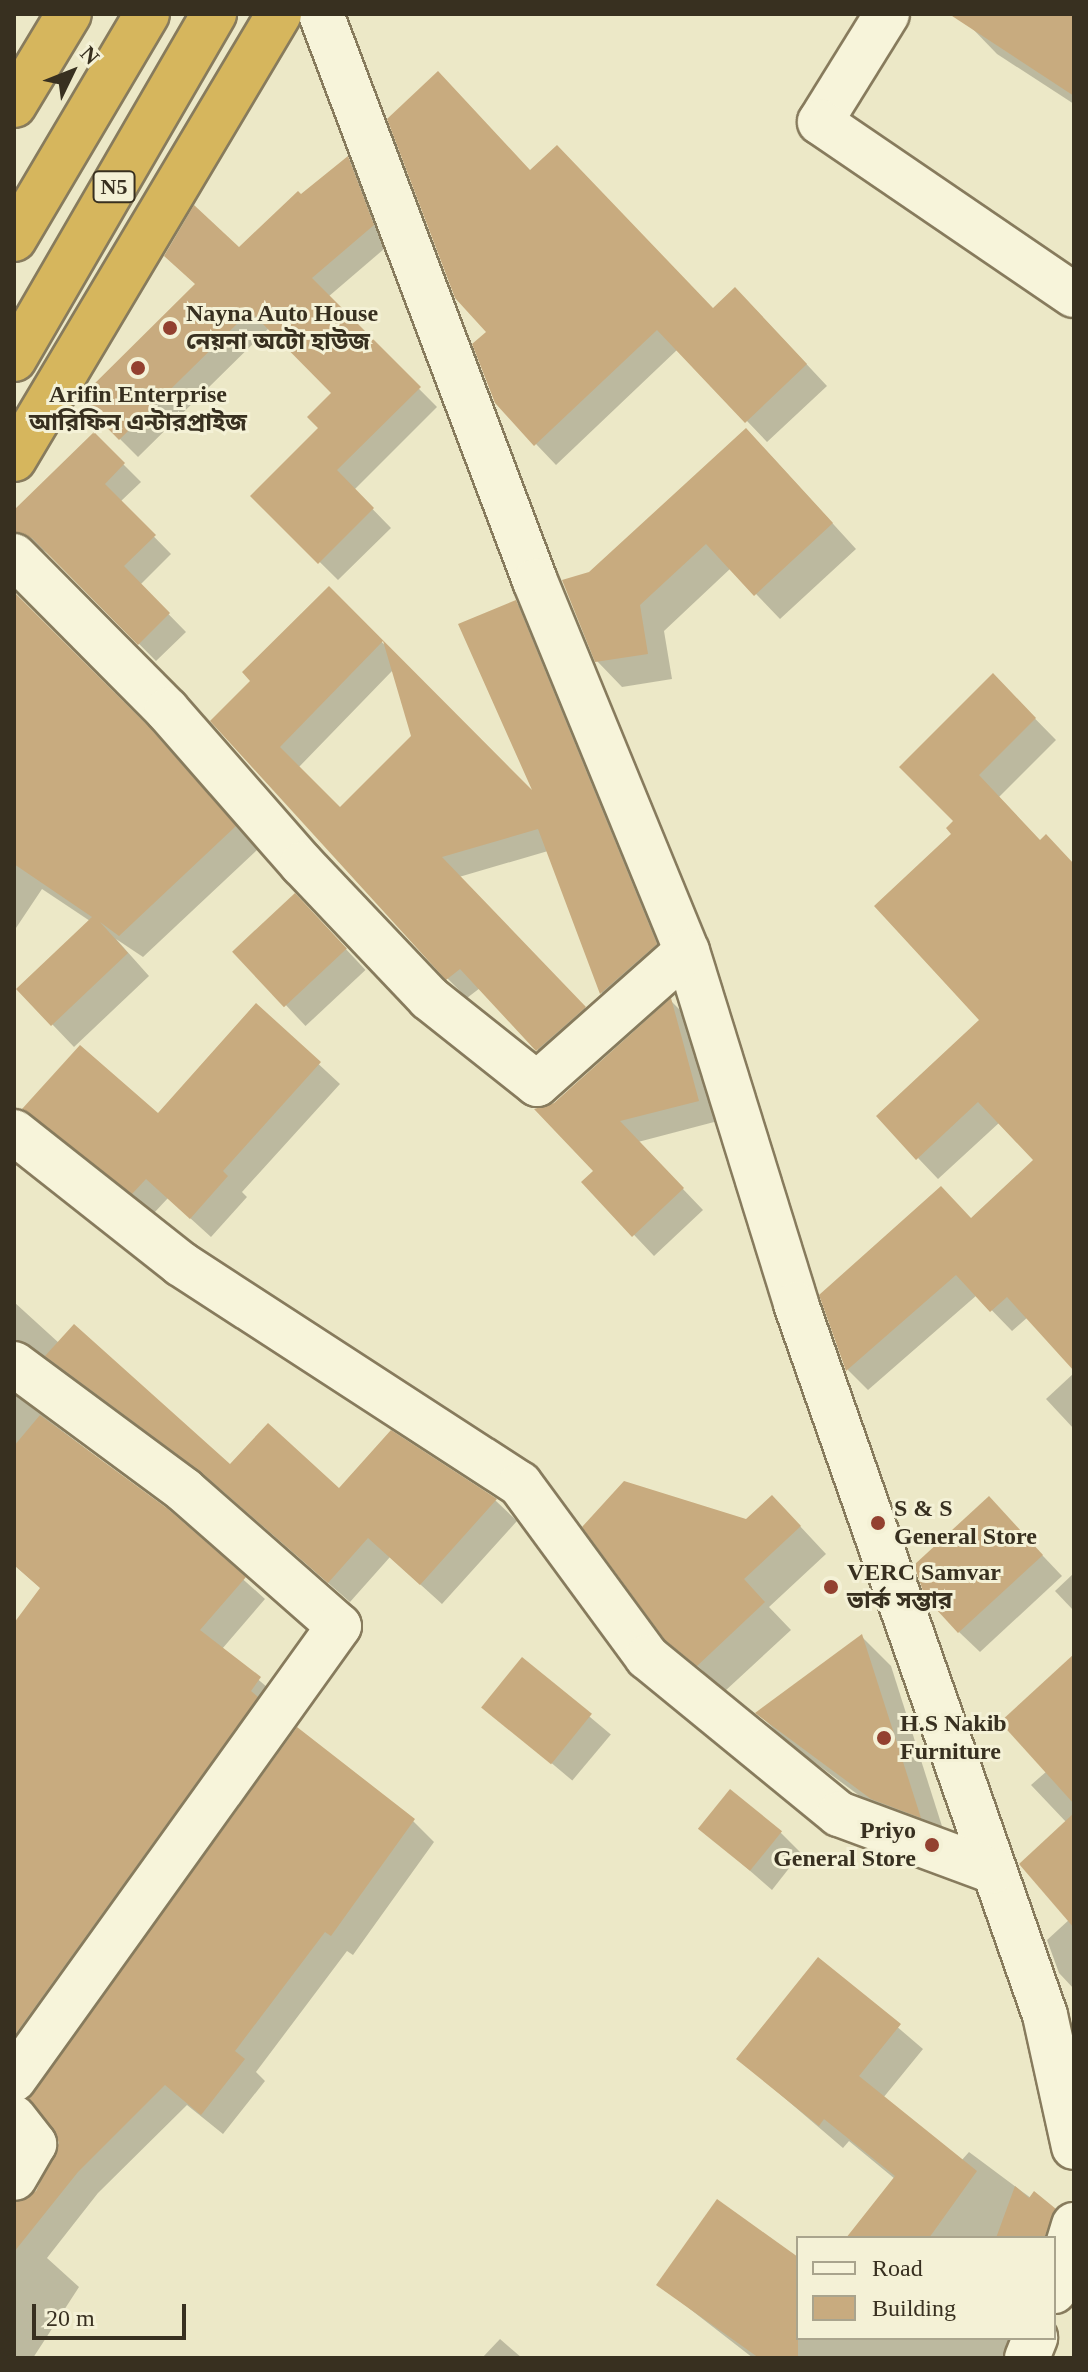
<!DOCTYPE html>
<meta charset="utf-8">
<style>
body{margin:0}
#map{position:relative;width:1088px;height:2372px;overflow:hidden;background:#ece8c7;font-family:"Times New Roman","Noto Sans Bengali",serif}
div>[style]{position:absolute}
.shadow>*{inset:0;background:#0003;transform-origin:0 0}
.building>*{inset:0;background:#c8ab7f;transform-origin:0 0}
.roads{filter:drop-shadow(2px 0 #877b5d) drop-shadow(-2px 0 #877b5d) drop-shadow(0 2px #877b5d) drop-shadow(0 -2px #877b5d)}
.street>*{height:44px;margin:-22px;padding:0 22px;transform-origin:22px;border-radius:22px;background:#f7f4da}
.highway>*{height:44px;margin:-22px;padding:0 22px;transform-origin:22px;border-radius:22px;background:#d6b65d}
.dots>*{width:22px;height:22px;translate:-50% -50%;box-sizing:border-box;border:4px solid #f4f1d6;border-radius:50%}
span{translate:-50% -50%;white-space:nowrap;text-align:center;line-height:1.15;-webkit-text-stroke:6px #f4f1d6;paint-order:stroke}
.shield-label span{padding:2px 6px;background:#f4f1d6;border:2px solid;border-radius:6px;-webkit-text-stroke-width:0}
.shield-label{font-size:22px;color:#383020;font-weight:700}
.poi-label{font-size:24px;color:#383020;font-weight:700}
.left{translate:0 -50%;text-align:left}
.right{translate:-100% -50%;text-align:right}
.frame{position:absolute;inset:0;border:16px solid #383020;pointer-events:none}
.legend{position:absolute;left:796px;top:2236px;width:260px;height:104px;box-sizing:border-box;background:#f4f1d6;border:2px solid #a9a48d;margin:0;padding:10px 14px;list-style:none;font-size:24px;color:#383020}
.legend li{display:flex;align-items:center;gap:16px;height:40px}
.legend b{width:40px;border:2px solid #a9a48d}
.north{position:absolute;left:32px;top:32px;width:80px;height:80px;-webkit-text-stroke:6px #f4f1d6;paint-order:stroke;rotate:47deg;font-size:22px;font-weight:700;line-height:32px;text-align:center;color:#383020}
.north::after{content:'';display:block;margin:auto;width:28px;height:36px;background:#383020;clip-path:polygon(50% 0,100% 100%,50% 72%,0 100%)}
.scale{position:absolute;left:32px;top:2304px;width:154px;height:36px;box-sizing:border-box;border:4px solid #383020;border-top:0;padding-left:10px;font-size:24px;line-height:28px;white-space:nowrap;color:#383020;-webkit-text-stroke:6px #f4f1d6;paint-order:stroke}
</style>
<div id="map">
<div class="shadow">
<div style="clip-path:polygon(975px 14px,1074px 14px,1074px 104px,997px 54px,968px 24px)"></div>
<div style="clip-path:polygon(348px 158px,366px 176px,391px 243px,328px 297px,437px 407px,354px 490px,391px 528px,338px 580px,253px 496px,321px 428px,334px 393px,269px 328px,138px 457px,81px 400px,239px 250px)"></div>
<div style="clip-path:polygon(531px 172px,713px 310px,756px 310px,827px 386px,767px 442px,678px 349px,556px 465px,536px 444px,489px 332px)"></div>
<div style="clip-path:polygon(94px 435px,141px 482px,120px 502px,171px 554px,140px 585px,186px 632px,156px 661px,51px 555px,14px 534px,14px 513px)"></div>
<div style="clip-path:polygon(771px 456px,856px 549px,780px 619px,731px 568px,664px 631px,672px 679px,622px 687px,597px 661px,590px 574px)"></div>
<div style="clip-path:polygon(evenodd,329px 589px,537px 798px,515px 602px,535px 622px,676px 964px,621px 1013px,602px 993px,548px 851px,459px 877px,604px 1028px,557px 1070px,480px 988px,467px 998px,447px 978px,212px 721px,253px 681px,329px 589px,393px 670px,413px 737px,340px 810px,298px 768px,393px 670px)"></div>
<div style="clip-path:polygon(14px 596px,171px 752px,257px 850px,143px 957px,116px 939px,149px 976px,74px 1047px,52px 1024px,90px 921px,42px 889px,14px 931px)"></div>
<div style="clip-path:polygon(993px 676px,1056px 740px,999px 797px,1041px 842px,1074px 865px,1074px 1368px,1028px 1317px,1012px 1331px,977px 1295px,868px 1390px,848px 1370px,822px 1296px,971px 1220px,1036px 1160px,1000px 1122px,938px 1179px,918px 1158px,982px 1020px,954px 834px)"></div>
<div style="left:315px;top:916px;width:74px;height:82px;rotate:47deg"></div>
<div style="clip-path:polygon(671px 1001px,691px 1021px,718px 1121px,638px 1142px,703px 1210px,654px 1256px,584px 1182px,596px 1171px,555px 1104px)"></div>
<div style="clip-path:polygon(256px 1006px,340px 1084px,242px 1192px,247px 1197px,211px 1237px,168px 1198px,154px 1213px,25px 1109px,158px 1116px)"></div>
<div style="clip-path:polygon(14px 1302px,59px 1343px,230px 1467px,339px 1491px,392px 1433px,496px 1501px,517px 1521px,442px 1604px,390px 1557px,350px 1602px,224px 1492px,52px 1364px,26px 1361px,14px 1376px)"></div>
<div style="clip-path:polygon(1074px 1373px,1074px 1429px,1046px 1399px)"></div>
<div style="clip-path:polygon(14px 1394px,167px 1511px,265px 1599px,222px 1649px,281px 1699px,14px 2085px,14px 1626px,42px 1589px,14px 1565px)"></div>
<div style="clip-path:polygon(1009px 1520px,1062px 1576px,980px 1652px,959px 1632px)"></div>
<div style="clip-path:polygon(747px 1521px,798px 1524px,826px 1554px,769px 1607px,791px 1630px,725px 1691px,667px 1638px)"></div>
<div style="clip-path:polygon(1074px 1573px,1074px 1611px,1055px 1591px)"></div>
<div style="clip-path:polygon(862px 1637px,891px 1666px,948px 1845px,903px 1828px,787px 1742px,758px 1713px)"></div>
<div style="clip-path:polygon(1074px 1657px,1074px 1989px,1059px 1973px,1047px 1940px,1070px 1919px,1021px 1865px,1067px 1823px,1031px 1785px,1047px 1771px)"></div>
<div style="left:522px;top:1660px;width:116px;height:60px;rotate:40deg"></div>
<div style="clip-path:polygon(413px 1821px,434px 1842px,353px 1955px,347px 1951px,256px 2072px,265px 2081px,223px 2134px,187px 2105px,98px 2193px,47px 2258px,79px 2287px,33px 2358px,14px 2358px,14px 2205px,37px 2192px,61px 2141px,31px 2099px)"></div>
<div style="clip-path:polygon(701px 1828px,780px 1832px,801px 1853px,772px 1890px)"></div>
<div style="clip-path:polygon(819px 1960px,923px 2049px,883px 2098px,961px 2161px,969px 2152px,1074px 2230px,1054px 2238px,848px 2238px,895px 2179px,849px 2141px,843px 2148px,739px 2059px)"></div>
<div style="clip-path:polygon(798px 2259px,798px 2338px,1048px 2338px,1034px 2358px,753px 2358px,659px 2285px)"></div>
<div style="clip-path:polygon(500px 2339px,522px 2358px,482px 2358px)"></div>
</div>
<div class="building">
<div style="clip-path:polygon(949px 14px,1074px 14px,1074px 96px)"></div>
<div style="clip-path:polygon(438px 71px,530px 170px,557px 145px,713px 308px,735px 287px,807px 364px,745px 423px,657px 330px,534px 446px,495px 403px,472px 344px,486px 332px,455px 298px,387px 119px)"></div>
<div style="clip-path:polygon(348px 156px,374px 225px,312px 278px,421px 387px,337px 470px,374px 508px,318px 564px,250px 496px,318px 428px,307px 417px,331px 393px,250px 311px,119px 440px,79px 399px,195px 284px,164px 256px,194px 205px,239px 247px,298px 191px,301px 194px)"></div>
<div style="clip-path:polygon(746px 428px,833px 523px,754px 596px,706px 544px,640px 605px,648px 654px,595px 662px,562px 580px,589px 572px)"></div>
<div style="clip-path:polygon(94px 432px,125px 463px,105px 484px,156px 535px,124px 566px,170px 613px,138px 645px,32px 538px,14px 532px,14px 510px)"></div>
<div style="clip-path:polygon(evenodd,329px 586px,532px 790px,458px 624px,516px 600px,657px 944px,600px 994px,538px 829px,442px 857px,586px 1007px,536px 1051px,460px 969px,446px 980px,210px 721px,250px 681px,242px 672px,329px 586px,383px 641px,411px 736px,340px 807px,280px 747px,383px 641px)"></div>
<div style="clip-path:polygon(14px 592px,149px 727px,236px 826px,119px 936px,100px 922px,128px 953px,51px 1026px,16px 989px,92px 917px,14px 864px)"></div>
<div style="clip-path:polygon(993px 673px,1036px 718px,979px 775px,1040px 840px,1046px 834px,1074px 864px,1074px 1371px,1007px 1297px,990px 1312px,956px 1275px,846px 1371px,819px 1295px,941px 1186px,971px 1218px,1033px 1160px,978px 1102px,916px 1160px,876px 1116px,979px 1020px,874px 906px,951px 834px,946px 828px,953px 821px,899px 767px)"></div>
<div style="left:295px;top:893px;width:76px;height:86px;rotate:47deg"></div>
<div style="clip-path:polygon(671px 998px,699px 1101px,620px 1121px,684px 1188px,632px 1237px,581px 1182px,593px 1171px,534px 1109px,554px 1103px)"></div>
<div style="clip-path:polygon(256px 1003px,321px 1062px,223px 1171px,228px 1176px,190px 1219px,146px 1179px,132px 1194px,22px 1109px,80px 1045px,158px 1113px)"></div>
<div style="clip-path:polygon(74px 1324px,230px 1464px,268px 1423px,339px 1488px,391px 1430px,497px 1499px,420px 1585px,368px 1538px,328px 1583px,200px 1471px,45px 1356px)"></div>
<div style="clip-path:polygon(40px 1415px,168px 1509px,246px 1577px,200px 1630px,261px 1677px,251px 1691px,258px 1697px,14px 2036px,14px 1623px,40px 1588px,14px 1565px,14px 1446px)"></div>
<div style="clip-path:polygon(624px 1481px,746px 1519px,772px 1495px,801px 1526px,744px 1579px,765px 1602px,697px 1666px,665px 1640px,582px 1527px)"></div>
<div style="clip-path:polygon(989px 1496px,1043px 1555px,958px 1633px,925px 1597px,914px 1565px)"></div>
<div style="clip-path:polygon(862px 1634px,921px 1818px,871px 1799px,755px 1713px)"></div>
<div style="clip-path:polygon(1074px 1654px,1074px 1804px,1000px 1722px)"></div>
<div style="left:522px;top:1657px;width:90px;height:65px;rotate:39deg"></div>
<div style="clip-path:polygon(297px 1727px,415px 1819px,331px 1936px,325px 1932px,235px 2051px,245px 2059px,201px 2115px,165px 2085px,78px 2172px,14px 2252px,14px 2203px,36px 2191px,59px 2143px,54px 2129px,28px 2099px)"></div>
<div style="left:730px;top:1789px;width:67px;height:51px;rotate:39deg"></div>
<div style="clip-path:polygon(1074px 1813px,1074px 1928px,1019px 1864px)"></div>
<div style="clip-path:polygon(818px 1957px,901px 2024px,859px 2076px,977px 2171px,929px 2238px,846px 2238px,895px 2176px,824px 2119px,819px 2126px,736px 2059px)"></div>
<div style="clip-path:polygon(1015px 2186px,1029px 2198px,1034px 2191px,1056px 2209px,1044px 2238px,996px 2238px)"></div>
<div style="clip-path:polygon(717px 2199px,798px 2257px,798px 2358px,759px 2358px,656px 2285px)"></div>
</div>
<div class="roads">
<div class="street">
<div style="left:321px;top:14px;width:606px;rotate:69.32deg"></div>
<div style="left:535px;top:581px;width:400px;rotate:67.7deg"></div>
<div style="left:687px;top:951px;width:369px;rotate:72.8deg"></div>
<div style="left:796px;top:1304px;width:753px;rotate:70.7deg"></div>
<div style="left:1045px;top:2015px;width:135px;rotate:77.6deg"></div>
<div style="left:887px;top:14px;width:127px;rotate:121.8deg"></div>
<div style="left:820px;top:122px;width:307px;rotate:34.3deg"></div>
<div style="left:14px;top:556px;width:217px;rotate:45.2deg"></div>
<div style="left:167px;top:710px;width:205px;rotate:48.8deg"></div>
<div style="left:302px;top:864px;width:185px;rotate:46.5deg"></div>
<div style="left:429px;top:998px;width:138px;rotate:38.5deg"></div>
<div style="left:537px;top:1084px;width:200px;rotate:-41.6deg"></div>
<div style="left:14px;top:1132px;width:213px;rotate:38.3deg"></div>
<div style="left:181px;top:1264px;width:404px;rotate:33deg"></div>
<div style="left:520px;top:1484px;width:215px;rotate:53.7deg"></div>
<div style="left:647px;top:1657px;width:248px;rotate:39.3deg"></div>
<div style="left:839px;top:1814px;width:164px;rotate:20.3deg"></div>
<div style="left:14px;top:1364px;width:212px;rotate:36.5deg"></div>
<div style="left:184px;top:1490px;width:206px;rotate:41.3deg"></div>
<div style="left:339px;top:1626px;width:558px;rotate:125.66deg"></div>
<div style="left:14px;top:2118px;width:33px;rotate:52deg"></div>
<div style="left:34px;top:2144px;width:39px;rotate:120deg"></div>
<div style="left:1054px;top:2291px;width:69px;rotate:-73.1deg"></div>
<div style="left:1027px;top:2358px;width:22px;rotate:-68deg"></div>
</div>
<div class="highway">
<div style="left:14px;top:105px;width:106px;rotate:-58.9deg"></div>
<div style="left:14px;top:239px;width:261px;rotate:-59.4deg"></div>
<div style="left:14px;top:359px;width:399px;rotate:-59.9deg"></div>
<div style="left:14px;top:459px;width:518px;rotate:-59.23deg"></div>
</div>
</div>
<div class="dots">
<div style="left:170px;top:328px;background:#934130"></div>
<div style="left:138px;top:368px;background:#934130"></div>
<div style="left:878px;top:1523px;background:#934130"></div>
<div style="left:831px;top:1587px;background:#934130"></div>
<div style="left:884px;top:1738px;background:#934130"></div>
<div style="left:932px;top:1845px;background:#934130"></div>
</div>
<div class="shield-label">
<span style="left:114px;top:187px">N5</span>
</div>
<div class="poi-label">
<span class="left" style="left:186px;top:328px">Nayna Auto House<br>নেয়না অটো হাউজ</span>
<span style="left:138px;top:409px">Arifin Enterprise<br>আরিফিন এন্টারপ্রাইজ</span>
<span class="left" style="left:894px;top:1523px">S &amp; S<br>General Store</span>
<span class="left" style="left:847px;top:1587px">VERC Samvar<br>ভার্ক সম্ভার</span>
<span class="left" style="left:900px;top:1738px">H.S Nakib<br>Furniture</span>
<span class="right" style="left:916px;top:1845px">Priyo<br>General Store</span>
</div>
<div class="frame"></div>
<ul class="legend">
<li><b style="height:10px;background:#f7f4da"></b>Road</li>
<li><b style="height:22px;background:#c8ab7f"></b>Building</li>
</ul>
<div class="north">N</div>
<div class="scale">20 m</div>
</div>
